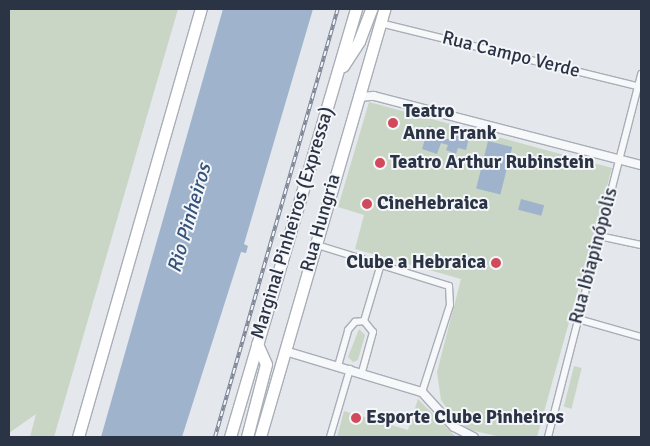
<!DOCTYPE html>
<meta charset="utf-8">
<style>
body{margin:0}
#map{position:relative;width:650px;height:446px;overflow:hidden;background:#e4e7ec;font-family:Signika,sans-serif}
div>[style]{position:absolute}
.green>*{inset:0;background:#c9d6c5;transform-origin:0 0}
.water>*{inset:0;background:#9fb4cc;transform-origin:0 0}
.roads{filter:drop-shadow(1px 0 #a9aeb7) drop-shadow(-1px 0 #a9aeb7) drop-shadow(0 1px #a9aeb7) drop-shadow(0 -1px #a9aeb7)}
.minor>*{height:6px;margin:-3px;padding:0 3px;transform-origin:3px;border-radius:3px;background:#f7f8fa}
.tertiary>*{height:8px;margin:-4px;padding:0 4px;transform-origin:4px;border-radius:4px;background:#f7f8fa}
.trunk>*{height:11px;margin:-5.5px;padding:0 5.5px;transform-origin:5.5px;border-radius:5.5px;background:#fff}
.motorway>*{height:11px;margin:-5.5px;padding:0 5.5px;transform-origin:5.5px;border-radius:5.5px;background:#fff}
.rail>*{height:4px;margin-top:-2px;transform-origin:0;background:repeating-linear-gradient(90deg,#f4f6f9 0 5.5px,#7d8696 0 11px);box-sizing:border-box;border-block:1px solid #7d8696}
.dots>*{width:14px;height:14px;translate:-50% -50%;box-sizing:border-box;border:2px solid #f4f6f9;border-radius:50%}
span{translate:-50% -50%;white-space:nowrap;text-align:center;line-height:1.15;-webkit-text-stroke:4px #f4f6f9;paint-order:stroke}
.street-label{font-size:19px;color:#2b3445}
.poi-label{font-size:19px;color:#2b3445;font-weight:700}
.left{translate:0 -50%;text-align:left}
.right{translate:-100% -50%;text-align:right}
.water-label{font-size:20px;color:#34527a;font-style:italic}
.frame{position:absolute;inset:0;border:10px solid #2b3445;pointer-events:none}
</style>
<div id="map">
<div class="green">
<div style="clip-path:polygon(9px 9px,178px 9px,54px 437px,30px 437px,36px 414px,9px 433px)"></div>
<div style="clip-path:polygon(369px 102px,612px 168px,537px 437px,501px 437px,470px 430px,453px 417px,441px 400px,437px 372px,461px 279px,355px 249px,364px 215px,338px 207px)"></div>
<div style="clip-path:polygon(359px 329px,365px 335px,358px 360px,353px 362px,348px 357px)"></div>
<div style="left:574px;top:366px;width:8px;height:42px;rotate:14deg"></div>
<div style="clip-path:polygon(418px 399px,456px 437px,337px 437px,344px 411px,408px 430px)"></div>
</div>
<div class="water">
<div style="clip-path:polygon(223px 9px,313px 9px,244px 244px,248px 246px,246px 253px,241px 252px,182px 437px,101px 437px)"></div>
<div style="clip-path:polygon(429px 126px,444px 131px,442px 137px,452px 140px,455px 133px,469px 138px,466px 150px,458px 148px,456px 154px,446px 150px,448px 145px,441px 143px,437px 154px,422px 149px)"></div>
<div style="left:488px;top:141px;width:25px;height:49px;rotate:14deg"></div>
<div style="left:521px;top:199px;width:24px;height:11px;rotate:15deg"></div>
</div>
<div class="roads">
<div class="minor">
<div style="left:380px;top:23px;width:269px;rotate:13.8deg"></div>
<div style="left:599px;top:236px;width:43px;rotate:12.1deg"></div>
<div style="left:314px;top:244px;width:141px;rotate:17.3deg"></div>
<div style="left:449px;top:286px;width:19px;rotate:87deg"></div>
<div style="left:450px;top:305px;width:91px;rotate:107.8deg"></div>
<div style="left:578px;top:319px;width:66px;rotate:15.9deg"></div>
<div style="left:364px;top:321px;width:59px;rotate:-73.4deg"></div>
<div style="left:338px;top:366px;width:37px;rotate:-74deg"></div>
<div style="left:348px;top:330px;width:11px;rotate:-49deg"></div>
<div style="left:355px;top:322px;width:9px;rotate:-6deg"></div>
<div style="left:364px;top:321px;width:14px;rotate:51deg"></div>
<div style="left:373px;top:332px;width:41px;rotate:105.4deg"></div>
<div style="left:330px;top:437px;width:71px;rotate:-73.6deg"></div>
<div style="left:548px;top:437px;width:375px;rotate:-75.6deg"></div>
</div>
<div class="tertiary">
<div style="left:358px;top:97px;width:16px;rotate:-4deg"></div>
<div style="left:374px;top:96px;width:276px;rotate:14.5deg"></div>
<div style="left:285px;top:351px;width:143px;rotate:16.7deg"></div>
<div style="left:422px;top:392px;width:47px;rotate:47.6deg"></div>
<div style="left:454px;top:427px;width:22px;rotate:27deg"></div>
</div>
<div class="trunk">
<div style="left:260px;top:437px;width:446px;rotate:-73.8deg"></div>
</div>
<div class="motorway">
<div style="left:343px;top:66px;width:30px;rotate:-57deg"></div>
<div style="left:359px;top:41px;width:34px;rotate:-69deg"></div>
<div style="left:78px;top:437px;width:445px;rotate:-74deg"></div>
<div style="left:230px;top:437px;width:446px;rotate:-73.6deg"></div>
<div style="left:247px;top:437px;width:75px;rotate:-75.4deg"></div>
<div style="left:266px;top:364px;width:22px;rotate:-114deg"></div>
</div>
</div>
<div class="rail">
<div style="left:215px;top:437px;width:445px;rotate:-74deg"></div>
</div>
<div class="dots">
<div style="left:393px;top:123px;background:#d1495b"></div>
<div style="left:380px;top:163px;background:#d1495b"></div>
<div style="left:367px;top:204px;background:#d1495b"></div>
<div style="left:496px;top:263px;background:#d1495b"></div>
<div style="left:356px;top:418px;background:#d1495b"></div>
</div>
<div class="street-label">
<span style="left:511px;top:55px;rotate:14deg">Rua Campo Verde</span>
<span style="left:293px;top:223px;rotate:-73deg">Marginal Pinheiros (Expressa)</span>
<span style="left:321px;top:223px;rotate:-74deg">Rua Hungria</span>
<span style="left:594px;top:256px;rotate:-75deg">Rua Ibiapinópolis</span>
</div>
<div class="poi-label">
<span class="left" style="left:403px;top:123px">Teatro<br>Anne Frank</span>
<span class="left" style="left:390px;top:163px">Teatro Arthur Rubinstein</span>
<span class="left" style="left:377px;top:204px">CineHebraica</span>
<span class="right" style="left:486px;top:263px">Clube a Hebraica</span>
<span class="left" style="left:366px;top:418px">Esporte Clube Pinheiros</span>
</div>
<div class="water-label">
<span style="left:189px;top:218px;rotate:-74deg">Rio Pinheiros</span>
</div>
<div class="frame"></div>
</div>
